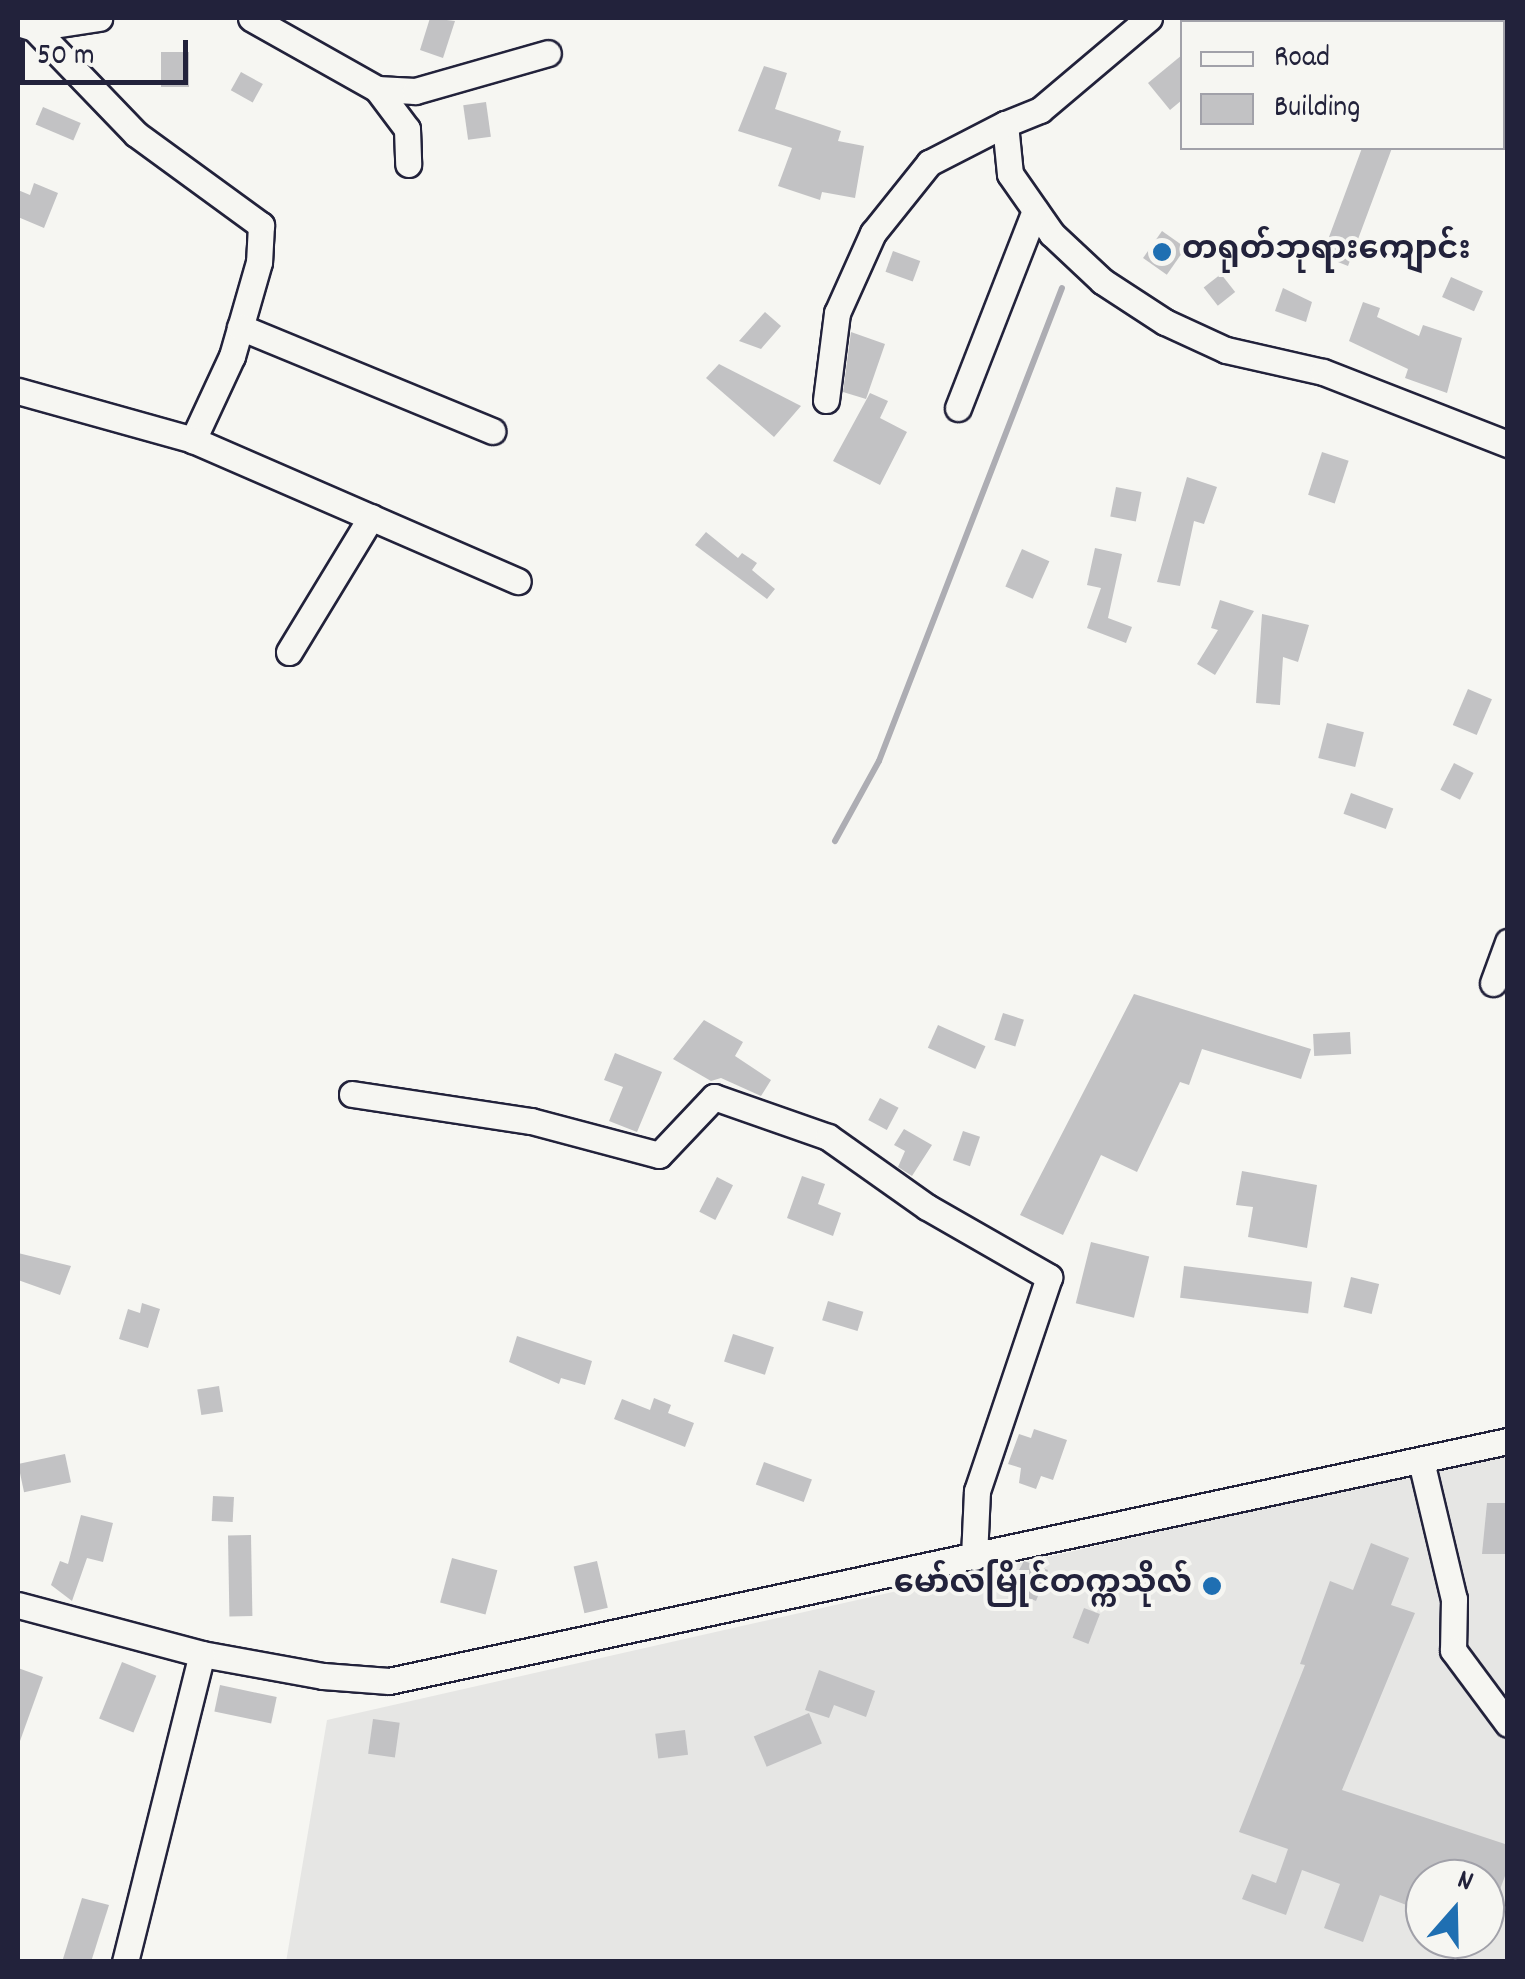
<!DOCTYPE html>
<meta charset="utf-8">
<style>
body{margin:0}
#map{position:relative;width:1525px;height:1979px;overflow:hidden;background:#f6f6f2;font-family:Dekko,"Noto Sans Myanmar",sans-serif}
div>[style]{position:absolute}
.built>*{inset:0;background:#e6e6e4}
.stream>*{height:6px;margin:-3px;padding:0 3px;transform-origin:3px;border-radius:3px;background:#adadb3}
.building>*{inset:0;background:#c2c2c4;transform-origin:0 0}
.roads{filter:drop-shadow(2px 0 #22223b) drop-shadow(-2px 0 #22223b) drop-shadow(0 2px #22223b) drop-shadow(0 -2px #22223b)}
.street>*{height:25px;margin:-12.5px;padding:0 12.5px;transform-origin:12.5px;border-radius:12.5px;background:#f6f6f2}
.dots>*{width:28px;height:28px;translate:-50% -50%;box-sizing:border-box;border:5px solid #f6f6f2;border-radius:50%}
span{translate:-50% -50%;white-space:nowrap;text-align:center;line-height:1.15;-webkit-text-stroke:8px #f6f6f2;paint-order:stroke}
.poi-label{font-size:32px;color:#22223b;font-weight:700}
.left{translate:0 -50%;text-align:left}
.right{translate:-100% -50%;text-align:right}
.frame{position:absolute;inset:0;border:20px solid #22223b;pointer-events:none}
.legend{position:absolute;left:1180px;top:20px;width:325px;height:130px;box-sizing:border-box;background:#f6f6f2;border:2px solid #a1a1a9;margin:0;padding:12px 18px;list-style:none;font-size:30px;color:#22223b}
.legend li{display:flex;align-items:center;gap:20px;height:50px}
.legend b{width:50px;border:2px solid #a1a1a9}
.north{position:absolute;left:1405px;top:1859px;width:100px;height:100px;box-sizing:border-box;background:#f6f6f2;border:2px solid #a1a1a9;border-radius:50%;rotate:20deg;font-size:28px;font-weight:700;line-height:40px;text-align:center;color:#22223b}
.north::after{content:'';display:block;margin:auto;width:35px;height:45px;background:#1f6fb2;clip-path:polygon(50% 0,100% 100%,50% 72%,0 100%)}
.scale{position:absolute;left:20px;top:40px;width:168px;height:45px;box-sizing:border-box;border:5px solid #22223b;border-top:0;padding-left:12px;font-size:30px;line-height:35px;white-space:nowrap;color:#22223b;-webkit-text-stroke:8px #f6f6f2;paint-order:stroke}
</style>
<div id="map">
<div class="built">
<div style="clip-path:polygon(evenodd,1507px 1453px,1507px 1961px,286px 1962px,327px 1720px,1507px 1453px,1425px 1879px,1485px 1879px,1485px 1939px,1425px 1939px,1425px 1879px)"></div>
</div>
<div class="stream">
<div style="left:835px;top:841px;width:91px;rotate:-61.2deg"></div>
<div style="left:879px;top:761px;width:507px;rotate:-68.85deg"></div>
</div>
<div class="building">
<div style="clip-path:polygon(430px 18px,455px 21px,443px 58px,420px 50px)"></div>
<div style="left:161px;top:52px;width:28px;height:35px"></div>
<div style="clip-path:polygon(1182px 55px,1182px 100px,1170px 110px,1148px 83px)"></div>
<div style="clip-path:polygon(764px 66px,787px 73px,775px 109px,841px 131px,838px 141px,864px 146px,855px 198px,822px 192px,820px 200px,778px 186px,792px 148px,738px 131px)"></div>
<div style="left:241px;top:72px;width:25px;height:21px;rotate:29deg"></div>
<div style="left:486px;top:102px;width:35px;height:23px;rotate:82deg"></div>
<div style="left:43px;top:107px;width:41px;height:19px;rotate:23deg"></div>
<div style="clip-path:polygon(1362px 148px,1392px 148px,1348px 266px,1328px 258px,1335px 240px,1329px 237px)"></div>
<div style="clip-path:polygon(34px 183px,58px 193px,44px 228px,18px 217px,18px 190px,30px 195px)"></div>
<div style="left:1162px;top:231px;width:29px;height:33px;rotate:35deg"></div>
<div style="left:893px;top:251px;width:29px;height:22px;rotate:20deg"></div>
<div style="left:1221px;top:274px;width:23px;height:22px;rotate:52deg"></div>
<div style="left:1451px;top:277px;width:35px;height:22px;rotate:24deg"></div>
<div style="clip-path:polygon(1283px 288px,1312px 302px,1306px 322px,1275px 311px)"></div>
<div style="clip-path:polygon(1363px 302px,1380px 308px,1377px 317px,1419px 336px,1423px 325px,1462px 338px,1447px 393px,1405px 378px,1408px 369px,1349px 341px)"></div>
<div style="clip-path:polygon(765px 312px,781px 326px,761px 349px,739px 341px)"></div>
<div style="clip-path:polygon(851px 332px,885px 344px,866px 399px,843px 392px)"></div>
<div style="clip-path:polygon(719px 364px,801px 406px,774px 437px,706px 378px)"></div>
<div style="clip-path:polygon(870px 393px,888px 401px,880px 418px,907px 432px,880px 485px,833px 461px)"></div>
<div style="left:1322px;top:452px;width:28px;height:45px;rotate:18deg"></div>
<div style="clip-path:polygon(1187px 477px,1217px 487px,1204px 524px,1194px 521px,1180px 586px,1157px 582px)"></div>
<div style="left:1116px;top:487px;width:26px;height:30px;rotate:11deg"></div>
<div style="clip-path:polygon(706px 532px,738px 558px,742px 553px,757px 563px,752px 570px,775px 589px,767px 599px,695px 545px)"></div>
<div style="clip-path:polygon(1095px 548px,1122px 554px,1108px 618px,1132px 627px,1126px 643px,1087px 628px,1101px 588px,1087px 585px)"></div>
<div style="left:1022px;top:549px;width:30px;height:41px;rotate:24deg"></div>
<div style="clip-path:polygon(1220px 600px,1254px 611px,1215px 675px,1197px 664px,1218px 630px,1211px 628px)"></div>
<div style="clip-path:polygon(1262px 614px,1309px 625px,1298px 662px,1283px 657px,1280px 705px,1256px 703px)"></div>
<div style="left:1468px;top:689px;width:26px;height:39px;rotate:23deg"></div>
<div style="left:1327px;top:723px;width:38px;height:36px;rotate:14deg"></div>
<div style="left:1454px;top:763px;width:22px;height:30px;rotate:27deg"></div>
<div style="left:1351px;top:793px;width:45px;height:22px;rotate:20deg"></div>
<div style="clip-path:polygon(1134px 994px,1311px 1049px,1301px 1079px,1202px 1049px,1189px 1085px,1180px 1082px,1137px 1172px,1101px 1155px,1063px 1235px,1020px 1215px)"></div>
<div style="left:1003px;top:1013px;width:22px;height:28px;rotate:18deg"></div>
<div style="clip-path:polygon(704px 1020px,743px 1042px,735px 1056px,771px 1080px,761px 1096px,721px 1078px,711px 1081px,673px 1059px)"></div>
<div style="left:938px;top:1025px;width:52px;height:25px;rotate:24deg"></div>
<div style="left:1350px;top:1032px;width:22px;height:37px;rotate:87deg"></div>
<div style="clip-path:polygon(615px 1053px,662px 1072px,637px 1132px,609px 1121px,623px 1087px,604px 1080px)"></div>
<div style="left:880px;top:1098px;width:21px;height:25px;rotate:28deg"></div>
<div style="clip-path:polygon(904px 1129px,932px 1145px,912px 1176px,898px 1167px,905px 1151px,894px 1145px)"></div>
<div style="left:963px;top:1131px;width:18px;height:31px;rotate:19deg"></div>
<div style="clip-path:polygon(1242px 1171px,1317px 1185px,1307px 1248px,1248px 1237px,1253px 1207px,1236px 1205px)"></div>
<div style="clip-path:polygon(802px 1176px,825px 1184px,818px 1204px,841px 1213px,833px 1236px,787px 1218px)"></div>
<div style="left:717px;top:1177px;width:18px;height:39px;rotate:27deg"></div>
<div style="left:1091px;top:1242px;width:60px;height:63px;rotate:14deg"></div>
<div style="clip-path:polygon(18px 1253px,71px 1266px,60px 1295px,18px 1280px)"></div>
<div style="left:1184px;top:1266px;width:129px;height:32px;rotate:7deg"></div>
<div style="left:1351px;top:1277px;width:29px;height:31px;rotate:14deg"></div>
<div style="left:828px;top:1301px;width:37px;height:20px;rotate:17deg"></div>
<div style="clip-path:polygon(142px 1303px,160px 1309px,148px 1348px,119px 1339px,128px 1309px,140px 1313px)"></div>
<div style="left:733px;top:1334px;width:43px;height:29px;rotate:18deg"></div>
<div style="clip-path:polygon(517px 1336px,592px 1361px,585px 1385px,561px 1378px,559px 1384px,509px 1362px)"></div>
<div style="left:219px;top:1386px;width:26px;height:22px;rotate:81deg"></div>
<div style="clip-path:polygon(654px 1398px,671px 1405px,668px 1413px,694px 1423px,685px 1447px,614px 1419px,622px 1399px,650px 1410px)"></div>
<div style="clip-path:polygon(1034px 1429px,1067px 1440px,1053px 1480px,1041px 1476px,1036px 1489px,1019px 1483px,1021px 1468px,1008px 1464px,1019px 1434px,1031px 1438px)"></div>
<div style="left:65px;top:1454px;width:29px;height:48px;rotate:78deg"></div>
<div style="left:764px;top:1462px;width:51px;height:24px;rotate:20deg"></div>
<div style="left:213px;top:1496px;width:21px;height:25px;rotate:3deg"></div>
<div style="clip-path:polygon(1487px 1503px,1508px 1503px,1508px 1554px,1482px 1554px)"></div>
<div style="clip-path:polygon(81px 1515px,113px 1523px,103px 1562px,87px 1558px,72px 1601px,51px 1585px,60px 1561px,68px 1564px)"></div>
<div style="left:251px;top:1535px;width:81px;height:23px;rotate:89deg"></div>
<div style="clip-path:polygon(1371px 1543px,1409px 1558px,1391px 1605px,1415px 1613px,1342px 1790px,1508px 1845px,1508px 1868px,1487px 1924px,1485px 1879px,1425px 1879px,1425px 1912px,1380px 1895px,1363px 1942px,1324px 1928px,1340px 1884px,1302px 1870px,1286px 1915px,1242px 1899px,1252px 1874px,1276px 1883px,1288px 1849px,1239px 1832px,1305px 1665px,1300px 1664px,1330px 1581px,1353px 1590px)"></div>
<div style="left:452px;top:1558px;width:47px;height:46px;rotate:15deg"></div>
<div style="left:597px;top:1561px;width:48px;height:24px;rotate:77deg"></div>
<div style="clip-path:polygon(1024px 1561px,1048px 1570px,1036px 1601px,1008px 1590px)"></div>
<div style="left:1084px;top:1608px;width:17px;height:32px;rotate:21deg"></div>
<div style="left:122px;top:1662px;width:37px;height:61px;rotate:22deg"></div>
<div style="clip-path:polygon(18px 1668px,43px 1677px,20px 1741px,18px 1741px)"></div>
<div style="clip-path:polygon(819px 1670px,875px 1691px,866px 1717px,834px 1705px,829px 1718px,805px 1710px)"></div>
<div style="left:220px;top:1685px;width:58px;height:27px;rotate:12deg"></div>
<div style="left:809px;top:1713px;width:33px;height:60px;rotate:67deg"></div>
<div style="left:373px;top:1719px;width:27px;height:35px;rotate:8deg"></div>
<div style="left:685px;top:1730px;width:25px;height:30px;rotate:83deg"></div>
<div style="clip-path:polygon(82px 1898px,109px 1905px,91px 1962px,62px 1962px)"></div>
</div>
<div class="roads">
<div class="street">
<div style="left:251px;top:18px;width:145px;rotate:29.4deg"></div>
<div style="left:377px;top:89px;width:50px;rotate:53.1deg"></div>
<div style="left:407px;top:129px;width:35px;rotate:88deg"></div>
<div style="left:1149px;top:18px;width:143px;rotate:139.8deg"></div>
<div style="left:1040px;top:110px;width:38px;rotate:158deg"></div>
<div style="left:1005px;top:124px;width:50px;rotate:84.3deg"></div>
<div style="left:1010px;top:174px;width:73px;rotate:55deg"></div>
<div style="left:1052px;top:234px;width:69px;rotate:43.2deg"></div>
<div style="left:1102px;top:281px;width:75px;rotate:33.1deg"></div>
<div style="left:1165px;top:322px;width:67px;rotate:24.7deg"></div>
<div style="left:1226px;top:350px;width:99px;rotate:12.8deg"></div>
<div style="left:1323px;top:372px;width:199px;rotate:21.3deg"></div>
<div style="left:1375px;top:18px;width:6px;rotate:45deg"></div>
<div style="left:18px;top:23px;width:17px;rotate:17deg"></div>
<div style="left:34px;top:28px;width:147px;rotate:46.1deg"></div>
<div style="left:136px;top:134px;width:155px;rotate:36.1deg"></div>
<div style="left:261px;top:225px;width:37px;rotate:93deg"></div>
<div style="left:259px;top:262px;width:98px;rotate:106deg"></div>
<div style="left:232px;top:356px;width:93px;rotate:114.9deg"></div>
<div style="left:34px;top:28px;width:66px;rotate:-8.7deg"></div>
<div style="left:377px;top:89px;width:38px;rotate:3deg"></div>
<div style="left:415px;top:91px;width:138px;rotate:-15.9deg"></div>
<div style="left:240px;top:327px;width:273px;rotate:22.4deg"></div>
<div style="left:18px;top:391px;width:182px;rotate:15.6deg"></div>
<div style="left:193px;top:440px;width:354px;rotate:23.5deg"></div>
<div style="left:826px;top:400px;width:88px;rotate:-82.8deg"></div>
<div style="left:837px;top:313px;width:88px;rotate:-65.8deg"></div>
<div style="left:873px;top:233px;width:90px;rotate:-51.3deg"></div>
<div style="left:929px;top:163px;width:85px;rotate:-27.2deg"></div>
<div style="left:958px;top:408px;width:212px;rotate:-68.7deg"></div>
<div style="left:289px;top:652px;width:158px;rotate:-58.7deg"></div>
<div style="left:1493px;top:983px;width:44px;rotate:-69.9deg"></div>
<div style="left:352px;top:1094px;width:181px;rotate:8.6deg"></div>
<div style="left:531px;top:1121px;width:132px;rotate:14.9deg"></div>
<div style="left:659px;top:1155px;width:80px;rotate:-46.5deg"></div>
<div style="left:714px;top:1097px;width:121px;rotate:19.3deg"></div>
<div style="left:828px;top:1137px;width:121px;rotate:35.3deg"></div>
<div style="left:927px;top:1207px;width:141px;rotate:29.8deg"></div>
<div style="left:1049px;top:1277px;width:226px;rotate:108.6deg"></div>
<div style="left:977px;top:1491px;width:66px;rotate:92.6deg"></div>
<div style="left:1421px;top:1461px;width:142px;rotate:76.6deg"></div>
<div style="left:1454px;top:1599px;width:51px;rotate:91.1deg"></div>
<div style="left:1453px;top:1650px;width:92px;rotate:53.4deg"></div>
<div style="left:18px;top:1605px;width:190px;rotate:14.9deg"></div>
<div style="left:202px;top:1654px;width:123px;rotate:10.3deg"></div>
<div style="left:323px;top:1676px;width:66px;rotate:4.3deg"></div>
<div style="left:389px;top:1681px;width:1144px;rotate:-12.11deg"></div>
<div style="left:125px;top:1962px;width:317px;rotate:-76deg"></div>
</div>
</div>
<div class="dots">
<div style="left:1162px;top:252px;background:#1f6fb2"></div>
<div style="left:1212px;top:1586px;background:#1f6fb2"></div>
</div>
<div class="poi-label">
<span class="left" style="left:1182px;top:252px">တရုတ်ဘုရားကျောင်း</span>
<span class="right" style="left:1192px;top:1586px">မော်လမြိုင်တက္ကသိုလ်</span>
</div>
<div class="frame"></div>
<ul class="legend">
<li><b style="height:12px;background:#f6f6f2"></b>Road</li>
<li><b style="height:28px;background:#c2c2c4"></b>Building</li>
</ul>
<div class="north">N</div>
<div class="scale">50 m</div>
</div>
